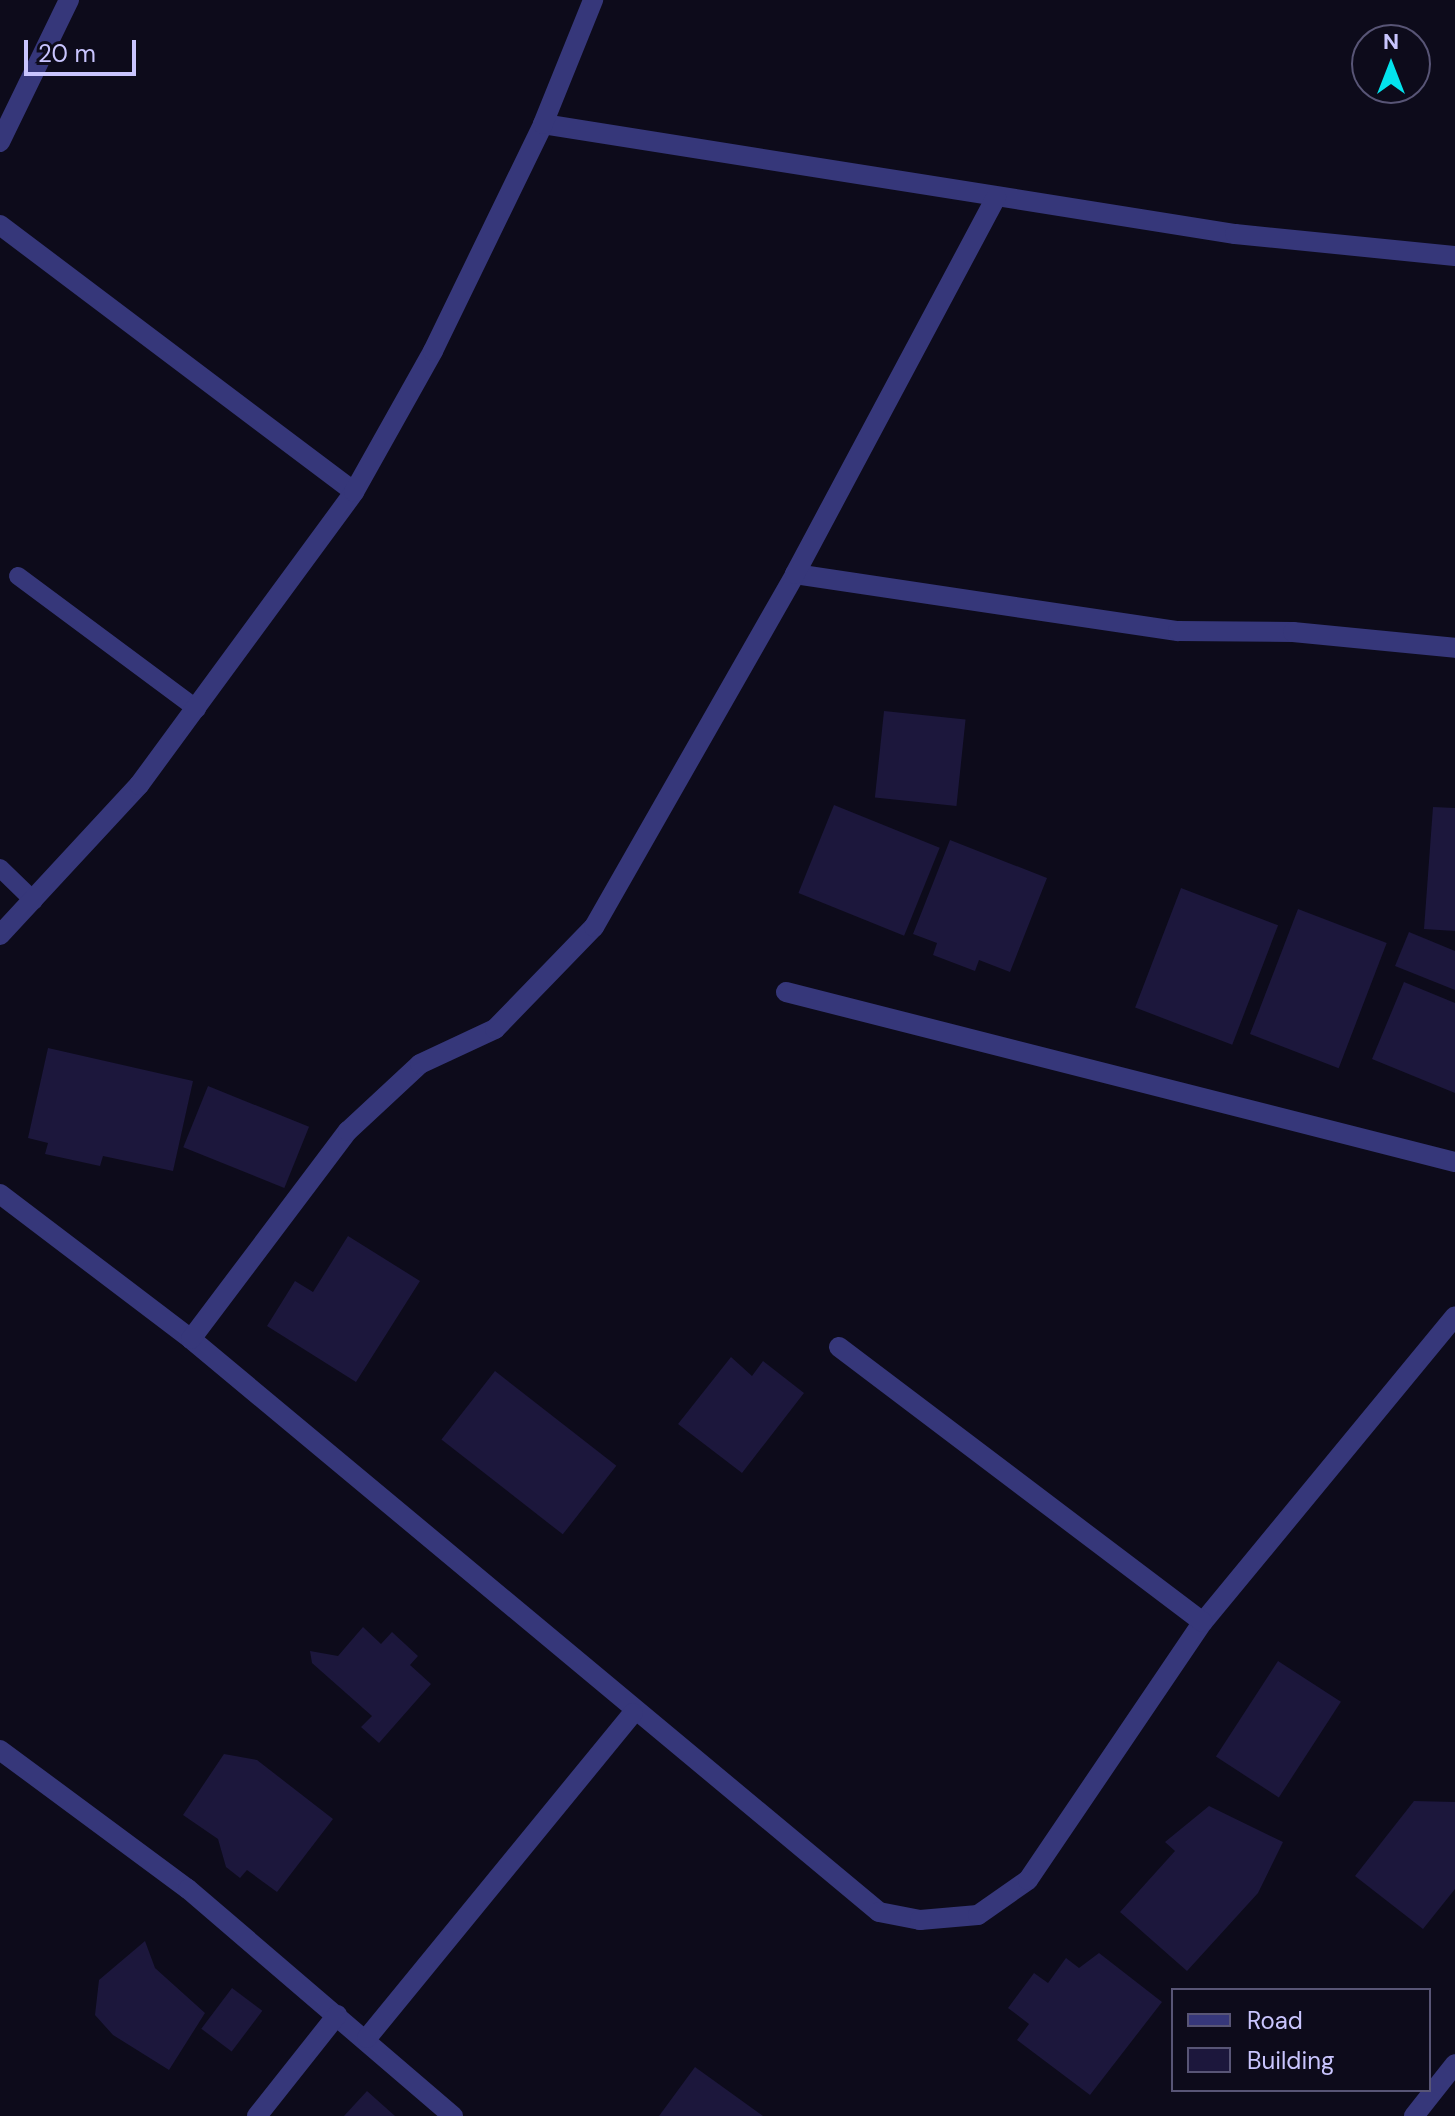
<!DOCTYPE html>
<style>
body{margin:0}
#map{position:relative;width:1455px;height:2116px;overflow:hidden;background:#0d0b1b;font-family:"DM Sans",sans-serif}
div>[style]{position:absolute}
.building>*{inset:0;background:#1c173c;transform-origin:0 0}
.lane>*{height:18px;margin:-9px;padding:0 9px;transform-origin:9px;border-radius:9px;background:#36377a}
.street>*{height:20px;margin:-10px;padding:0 10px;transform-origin:10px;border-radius:10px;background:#36377a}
span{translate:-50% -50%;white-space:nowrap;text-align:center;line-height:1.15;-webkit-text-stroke:7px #0d0b1b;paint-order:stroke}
.legend{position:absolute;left:1171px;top:1988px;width:260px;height:104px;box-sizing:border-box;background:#0d0b1b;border:2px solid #585576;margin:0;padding:10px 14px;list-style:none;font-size:24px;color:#c9c5fe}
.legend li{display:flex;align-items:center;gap:16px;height:40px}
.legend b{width:40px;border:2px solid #585576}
.north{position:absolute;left:1351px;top:24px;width:80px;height:80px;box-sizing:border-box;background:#0d0b1b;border:2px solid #585576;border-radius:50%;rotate:0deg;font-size:22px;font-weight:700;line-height:32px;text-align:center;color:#c9c5fe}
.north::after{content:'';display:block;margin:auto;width:28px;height:36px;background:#03e3ed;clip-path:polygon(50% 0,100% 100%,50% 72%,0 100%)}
.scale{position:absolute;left:24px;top:40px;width:112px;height:36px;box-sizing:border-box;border:4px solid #c9c5fe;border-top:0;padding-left:10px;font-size:24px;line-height:28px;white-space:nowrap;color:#c9c5fe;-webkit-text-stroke:6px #0d0b1b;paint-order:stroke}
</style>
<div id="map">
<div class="building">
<div style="left:884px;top:711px;width:82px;height:87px;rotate:6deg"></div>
<div style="left:834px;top:805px;width:114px;height:95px;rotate:22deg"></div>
<div style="clip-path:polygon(1433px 807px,1455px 808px,1455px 931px,1424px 929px)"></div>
<div style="clip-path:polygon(950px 840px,1047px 878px,1010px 972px,979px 960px,975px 971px,933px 955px,937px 943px,913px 934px)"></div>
<div style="left:1181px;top:888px;width:104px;height:128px;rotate:21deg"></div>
<div style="left:1298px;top:909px;width:95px;height:134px;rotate:21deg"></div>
<div style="clip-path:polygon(1409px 932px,1455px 951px,1455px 990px,1395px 966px)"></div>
<div style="clip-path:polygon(1404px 982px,1455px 1003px,1455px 1093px,1372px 1059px)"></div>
<div style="clip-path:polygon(48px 1048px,193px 1081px,173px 1171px,103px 1156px,100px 1166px,45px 1154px,48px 1143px,28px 1138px)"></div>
<div style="left:208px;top:1086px;width:109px;height:66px;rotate:22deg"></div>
<div style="clip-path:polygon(348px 1236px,420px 1281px,356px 1382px,267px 1326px,295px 1281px,313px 1292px)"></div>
<div style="clip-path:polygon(731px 1357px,752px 1376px,763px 1361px,804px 1393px,742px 1473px,678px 1424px)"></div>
<div style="left:495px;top:1371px;width:154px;height:87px;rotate:38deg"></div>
<div style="clip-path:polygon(363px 1627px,381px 1644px,392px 1632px,418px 1656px,410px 1665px,431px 1684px,379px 1743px,361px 1727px,372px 1716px,312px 1663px,310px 1651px,338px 1656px)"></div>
<div style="left:1278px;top:1661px;width:75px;height:114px;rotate:33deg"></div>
<div style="clip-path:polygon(224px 1754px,257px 1760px,333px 1819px,277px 1892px,247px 1870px,240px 1878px,226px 1867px,218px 1839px,183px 1815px)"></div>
<div style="clip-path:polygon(1414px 1801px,1455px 1802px,1455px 1889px,1423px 1929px,1355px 1876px)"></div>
<div style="clip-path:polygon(1209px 1806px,1283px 1842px,1258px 1893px,1187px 1971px,1120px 1912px,1175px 1851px,1165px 1842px)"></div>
<div style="clip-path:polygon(145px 1941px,155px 1968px,205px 2013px,169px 2070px,113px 2035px,95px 2015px,99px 1980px)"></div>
<div style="clip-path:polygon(1099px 1953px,1162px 2002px,1090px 2095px,1017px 2040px,1029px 2024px,1008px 2008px,1034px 1973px,1048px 1983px,1066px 1958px,1079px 1968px)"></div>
<div style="left:232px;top:1988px;width:38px;height:51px;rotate:37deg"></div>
<div style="clip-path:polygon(695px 2067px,763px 2116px,659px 2116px)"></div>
<div style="clip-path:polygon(367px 2091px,395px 2116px,344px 2116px)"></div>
</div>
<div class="lane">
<div style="left:18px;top:576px;width:223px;rotate:36.6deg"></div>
<div style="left:0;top:868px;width:47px;rotate:44.1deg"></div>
</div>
<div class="street">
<div style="left:543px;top:124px;width:701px;rotate:9.03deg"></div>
<div style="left:1235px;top:234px;width:221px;rotate:5.7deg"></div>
<div style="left:0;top:142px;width:158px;rotate:-64.1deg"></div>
<div style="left:0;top:225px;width:443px;rotate:37deg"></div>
<div style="left:795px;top:574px;width:387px;rotate:8.5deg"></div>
<div style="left:1178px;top:631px;width:115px;rotate:0.5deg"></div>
<div style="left:1293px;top:632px;width:163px;rotate:5.6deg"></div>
<div style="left:0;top:935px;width:205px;rotate:-47.2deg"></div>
<div style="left:139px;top:785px;width:363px;rotate:-53.7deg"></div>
<div style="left:354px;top:492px;width:162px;rotate:-60.7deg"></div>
<div style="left:433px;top:351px;width:252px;rotate:-64.1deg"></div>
<div style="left:543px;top:124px;width:134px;rotate:-68deg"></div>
<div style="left:786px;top:992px;width:690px;rotate:14.26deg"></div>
<div style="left:0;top:1194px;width:240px;rotate:37.2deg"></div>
<div style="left:191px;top:1339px;width:895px;rotate:39.79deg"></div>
<div style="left:879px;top:1912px;width:42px;rotate:11deg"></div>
<div style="left:920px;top:1920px;width:58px;rotate:-4.9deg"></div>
<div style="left:978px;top:1915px;width:61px;rotate:-35deg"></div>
<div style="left:1028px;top:1880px;width:312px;rotate:-55.9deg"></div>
<div style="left:1203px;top:1622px;width:396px;rotate:-50.5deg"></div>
<div style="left:191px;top:1339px;width:261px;rotate:-53deg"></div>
<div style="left:348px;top:1131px;width:98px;rotate:-42.9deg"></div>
<div style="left:420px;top:1064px;width:83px;rotate:-25deg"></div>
<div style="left:495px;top:1029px;width:142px;rotate:-45.9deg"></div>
<div style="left:594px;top:927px;width:406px;rotate:-60.3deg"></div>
<div style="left:795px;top:574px;width:427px;rotate:-61.9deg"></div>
<div style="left:839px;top:1347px;width:456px;rotate:37.1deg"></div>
<div style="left:0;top:1750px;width:234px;rotate:36.5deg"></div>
<div style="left:188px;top:1889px;width:349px;rotate:40.6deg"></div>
<div style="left:367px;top:2038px;width:420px;rotate:-50.7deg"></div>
<div style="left:257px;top:2116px;width:129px;rotate:-51.6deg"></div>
<div style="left:1414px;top:2116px;width:66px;rotate:-51.7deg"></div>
</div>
<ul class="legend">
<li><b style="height:10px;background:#36377a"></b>Road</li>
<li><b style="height:22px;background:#1c173c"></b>Building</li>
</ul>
<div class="north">N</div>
<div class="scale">20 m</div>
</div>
